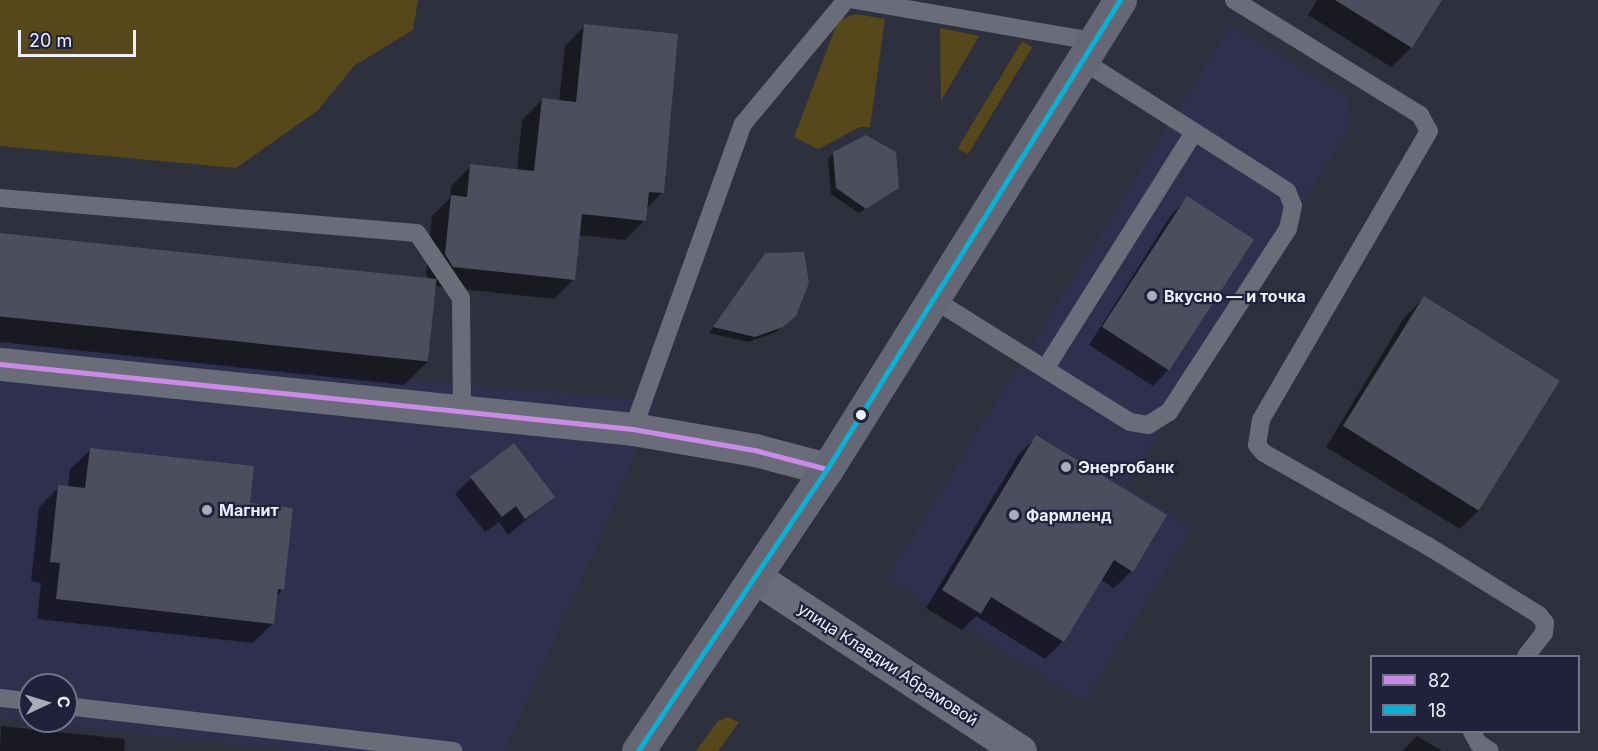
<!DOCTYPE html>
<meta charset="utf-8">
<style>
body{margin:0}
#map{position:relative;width:1598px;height:751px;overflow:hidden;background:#2f303e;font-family:Inter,sans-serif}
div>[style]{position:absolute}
.built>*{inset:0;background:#2f304e}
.green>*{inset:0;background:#57481b;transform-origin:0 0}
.shadow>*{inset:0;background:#0007}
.building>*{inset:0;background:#4d4e5d;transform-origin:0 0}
.service>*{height:18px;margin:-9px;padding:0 9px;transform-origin:9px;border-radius:9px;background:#6b6c79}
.minor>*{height:33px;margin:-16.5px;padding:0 16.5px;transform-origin:16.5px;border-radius:16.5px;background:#6b6c79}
.secondary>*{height:33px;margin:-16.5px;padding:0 16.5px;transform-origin:16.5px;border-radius:16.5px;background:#666775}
.bus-1>*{height:4.5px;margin:-2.25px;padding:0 2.25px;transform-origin:2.25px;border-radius:2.25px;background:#ca8be6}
.bus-2>*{height:4.5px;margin:-2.25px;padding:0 2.25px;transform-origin:2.25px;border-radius:2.25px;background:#0dafd3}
.dots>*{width:16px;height:16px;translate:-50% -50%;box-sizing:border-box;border:3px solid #20213a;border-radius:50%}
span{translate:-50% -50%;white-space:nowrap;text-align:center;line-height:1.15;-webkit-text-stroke:4.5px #20213a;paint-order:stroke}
.poi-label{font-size:16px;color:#edeffd;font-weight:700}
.left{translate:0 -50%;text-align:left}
.street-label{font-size:16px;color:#edeffd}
.legend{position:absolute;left:1370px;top:655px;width:210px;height:78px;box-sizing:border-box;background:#20213a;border:2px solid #727388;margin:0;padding:8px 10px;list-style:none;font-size:18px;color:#edeffd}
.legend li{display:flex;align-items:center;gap:12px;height:30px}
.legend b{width:30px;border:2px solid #727388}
.north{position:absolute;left:18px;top:673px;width:60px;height:60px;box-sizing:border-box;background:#20213a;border:2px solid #727388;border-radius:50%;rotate:86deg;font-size:16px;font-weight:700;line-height:24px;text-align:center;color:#edeffd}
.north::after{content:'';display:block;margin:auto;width:21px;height:27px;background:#aaacba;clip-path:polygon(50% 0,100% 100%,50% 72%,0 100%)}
.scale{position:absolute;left:18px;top:30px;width:118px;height:27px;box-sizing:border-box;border:3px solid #edeffd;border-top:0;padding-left:8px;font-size:18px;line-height:21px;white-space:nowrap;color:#edeffd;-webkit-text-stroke:4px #20213a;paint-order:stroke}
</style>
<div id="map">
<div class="built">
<div style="clip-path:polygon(1231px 25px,1348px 98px,1351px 125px,1126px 486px,1192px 528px,1084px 701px,887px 578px)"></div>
<div style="clip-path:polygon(0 342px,656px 402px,597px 545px,504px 751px,304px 751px,31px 721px,66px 721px,66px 685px,30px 685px,30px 721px,0 718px)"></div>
</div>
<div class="green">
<div style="clip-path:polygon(0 0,418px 0,413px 30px,355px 65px,317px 111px,236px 168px,0 146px)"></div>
<div style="clip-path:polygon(855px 14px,885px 19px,870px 127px,860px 127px,818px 149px,794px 137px,838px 21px)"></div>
<div style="clip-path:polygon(940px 28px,979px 36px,941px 101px)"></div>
<div style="left:1022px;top:41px;width:12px;height:125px;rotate:31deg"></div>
<div style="clip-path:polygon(728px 717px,739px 722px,718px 751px,696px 751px,718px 721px)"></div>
</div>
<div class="shadow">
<div style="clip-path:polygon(1317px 0,1440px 0,1411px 48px,1391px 67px,1308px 15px)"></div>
<div style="clip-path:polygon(585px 26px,663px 192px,646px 209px,645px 220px,625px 240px,578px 235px,574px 279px,554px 299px,434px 286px,428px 361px,404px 385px,0 342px,0 235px,431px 282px,426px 274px,432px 216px,450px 198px,451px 186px,471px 166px,517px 171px,522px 120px,542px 100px,559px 102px,565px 46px)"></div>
<div style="clip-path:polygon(834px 153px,897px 188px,859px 213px,831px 194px,828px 159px)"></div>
<div style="clip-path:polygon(1188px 198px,1169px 369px,1153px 386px,1089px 345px,1171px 215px)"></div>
<div style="clip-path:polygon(765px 254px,788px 321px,776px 332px,748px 342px,709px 333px)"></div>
<div style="clip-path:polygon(1424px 298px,1480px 509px,1460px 529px,1326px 447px,1404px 318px)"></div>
<div style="clip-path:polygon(1036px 437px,1132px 571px,1114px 588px,1100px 579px,1062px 642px,1045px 659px,976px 616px,962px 630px,926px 608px,1019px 454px)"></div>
<div style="clip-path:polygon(90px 450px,248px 504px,283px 589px,276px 597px,273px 623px,253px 643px,37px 619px,41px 583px,31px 581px,39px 507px,59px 487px,68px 488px,70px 469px)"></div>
<div style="clip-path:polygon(471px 478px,553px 497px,508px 535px,499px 522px,485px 532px,455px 494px)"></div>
<div style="clip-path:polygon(1px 726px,125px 739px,124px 751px,0 751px)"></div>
<div style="clip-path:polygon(1417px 736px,1442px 751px,1402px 751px)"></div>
</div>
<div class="building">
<div style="clip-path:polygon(1335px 0,1442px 0,1412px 48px)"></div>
<div style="clip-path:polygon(584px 24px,678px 34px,664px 193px,649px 192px,646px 221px,582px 214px,575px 280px,453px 267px,445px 254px,451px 195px,467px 197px,470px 164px,534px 171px,542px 98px,576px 102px)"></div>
<div style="clip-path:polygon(866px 135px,896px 152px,899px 188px,866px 209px,836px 188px,833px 152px)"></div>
<div style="left:1187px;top:196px;width:80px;height:156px;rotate:33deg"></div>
<div style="left:0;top:233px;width:439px;height:83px;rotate:6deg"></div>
<div style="clip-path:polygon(804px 252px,809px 283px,796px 316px,783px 327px,755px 337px,713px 327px,765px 253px)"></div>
<div style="left:1424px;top:296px;width:160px;height:153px;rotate:32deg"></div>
<div style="clip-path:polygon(1036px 435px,1167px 515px,1133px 572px,1114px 560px,1064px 642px,991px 597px,981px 614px,942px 590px)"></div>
<div style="clip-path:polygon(514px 443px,555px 497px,525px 519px,516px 506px,502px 517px,470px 477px)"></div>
<div style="clip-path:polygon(90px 448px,254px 466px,250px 503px,293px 508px,284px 590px,278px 589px,274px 624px,56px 599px,60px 563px,50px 562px,58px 485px,85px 488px)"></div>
</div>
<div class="service">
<div style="left:855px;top:0;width:242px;rotate:9.8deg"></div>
<div style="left:1234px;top:0;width:219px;rotate:31.7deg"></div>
<div style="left:1420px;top:115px;width:18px;rotate:61deg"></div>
<div style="left:1429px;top:131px;width:334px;rotate:120.2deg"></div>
<div style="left:1261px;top:420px;width:25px;rotate:99deg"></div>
<div style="left:1257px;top:445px;width:11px;rotate:49deg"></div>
<div style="left:1264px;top:453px;width:189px;rotate:29.6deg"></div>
<div style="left:1428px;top:546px;width:131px;rotate:31.9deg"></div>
<div style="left:1539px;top:615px;width:10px;rotate:53deg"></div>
<div style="left:1545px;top:623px;width:10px;rotate:96deg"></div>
<div style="left:1544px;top:633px;width:29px;rotate:128deg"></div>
<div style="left:0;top:198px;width:418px;rotate:4.8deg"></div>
<div style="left:417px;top:233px;width:78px;rotate:55.9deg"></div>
<div style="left:461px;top:298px;width:111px;rotate:89.5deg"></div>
<div style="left:933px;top:299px;width:232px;rotate:32deg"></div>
<div style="left:1130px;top:422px;width:18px;rotate:9deg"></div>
<div style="left:1148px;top:425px;width:25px;rotate:-32deg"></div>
<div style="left:1169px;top:412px;width:218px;rotate:-57deg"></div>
<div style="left:1288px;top:229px;width:24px;rotate:-78deg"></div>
<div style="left:1293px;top:206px;width:16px;rotate:-112deg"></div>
<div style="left:1287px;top:191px;width:244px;rotate:-147.5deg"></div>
<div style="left:1045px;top:369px;width:280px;rotate:-57.8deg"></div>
<div style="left:633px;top:429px;width:324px;rotate:-70.2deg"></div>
<div style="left:743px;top:124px;width:161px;rotate:-50.3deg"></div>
<div style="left:0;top:698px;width:30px;rotate:6deg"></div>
<div style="left:66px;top:706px;width:390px;rotate:6.6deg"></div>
<div style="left:1472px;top:732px;width:13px;rotate:61deg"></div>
<div style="left:1478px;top:743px;width:14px;rotate:34deg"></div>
</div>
<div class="minor">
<div style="left:0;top:364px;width:636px;rotate:5.86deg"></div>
<div style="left:633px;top:429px;width:124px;rotate:9.8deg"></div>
<div style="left:755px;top:450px;width:74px;rotate:14.8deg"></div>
<div style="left:755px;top:577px;width:317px;rotate:33.3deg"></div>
</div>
<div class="secondary">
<div style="left:638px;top:751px;width:339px;rotate:-56.2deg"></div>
<div style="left:827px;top:469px;width:553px;rotate:-58.01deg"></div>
</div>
<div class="bus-1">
<div style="left:0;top:364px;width:636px;rotate:5.86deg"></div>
<div style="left:633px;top:429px;width:124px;rotate:9.8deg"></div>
<div style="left:755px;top:450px;width:74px;rotate:14.8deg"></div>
</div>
<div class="bus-2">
<div style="left:638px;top:751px;width:339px;rotate:-56.2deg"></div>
<div style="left:827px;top:469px;width:553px;rotate:-58.01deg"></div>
</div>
<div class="dots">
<div style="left:1152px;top:296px;background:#aaacba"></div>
<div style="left:861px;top:415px;background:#edeffd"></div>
<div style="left:1066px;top:467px;background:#aaacba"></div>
<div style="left:207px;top:510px;background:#aaacba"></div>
<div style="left:1014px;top:515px;background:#aaacba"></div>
</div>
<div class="poi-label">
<span class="left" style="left:1164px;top:296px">Вкусно — и точка</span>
<span class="left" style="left:1078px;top:467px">Энергобанк</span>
<span class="left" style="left:219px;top:510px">Магнит</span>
<span class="left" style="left:1026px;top:515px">Фармленд</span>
</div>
<div class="street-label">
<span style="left:888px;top:664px;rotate:33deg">улица Клавдии Абрамовой</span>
</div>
<ul class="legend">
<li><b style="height:8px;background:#ca8be6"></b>82</li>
<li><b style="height:8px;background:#0dafd3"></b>18</li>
</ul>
<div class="north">С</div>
<div class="scale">20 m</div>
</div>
